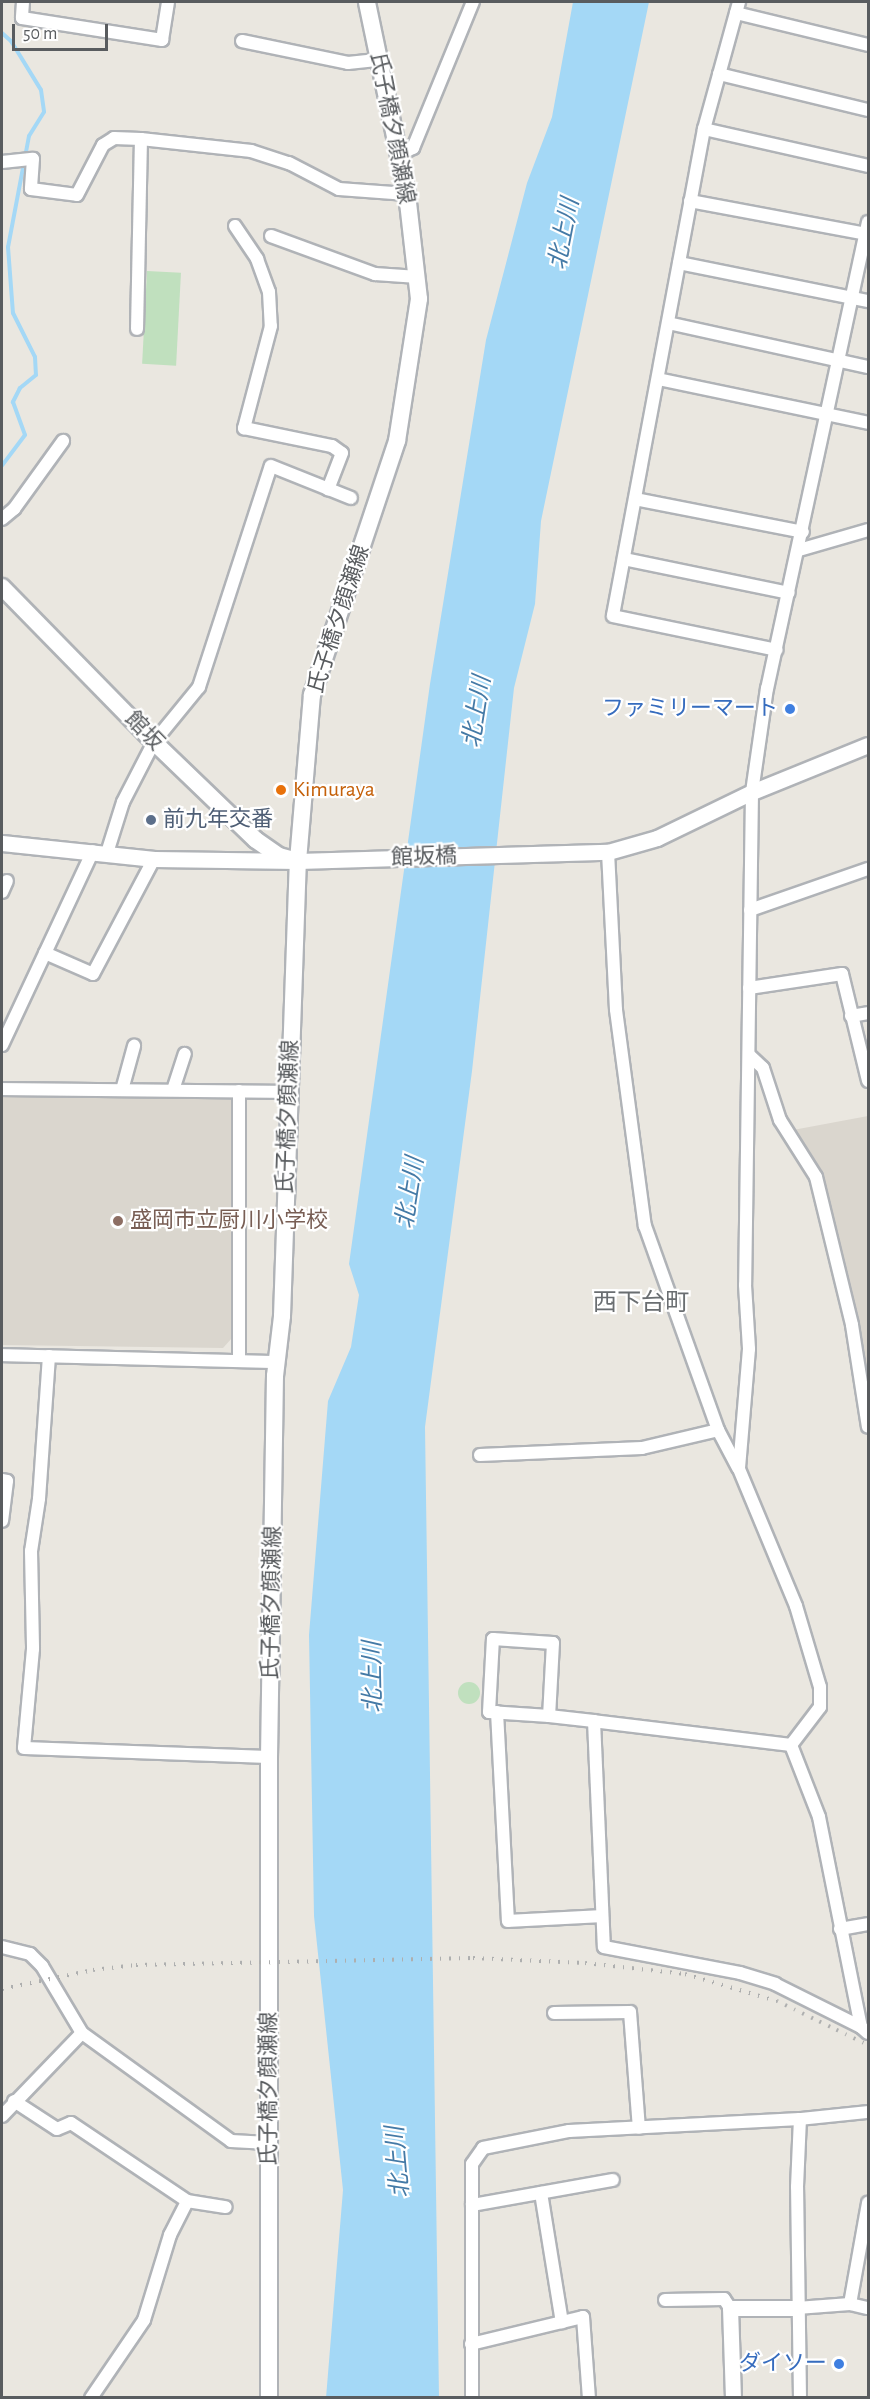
<!DOCTYPE html>
<meta charset="utf-8">
<style>
body{margin:0}
#map{position:relative;width:870px;height:2399px;overflow:hidden;background:#eae7e0;font-family:"Alegreya Sans","Noto Sans JP",sans-serif}
div>[style]{position:absolute}
.education>*{inset:0;background:#dad6ce}
.green>*{inset:0;background:#c0e0be;transform-origin:0 0}
.round{border-radius:50%}
.water>*{inset:0;background:#a4d8f6}
.stream>*{height:4px;margin:-2px;padding:0 2px;transform-origin:2px;border-radius:2px;background:#a4d8f6}
.roads{filter:drop-shadow(2px 0 #b0b3b7) drop-shadow(-2px 0 #b0b3b7) drop-shadow(0 2px #b0b3b7) drop-shadow(0 -2px #b0b3b7)}
.minor>*{height:12px;margin:-6px;padding:0 6px;transform-origin:6px;border-radius:6px;background:#fff}
.tertiary>*{height:15px;margin:-7.5px;padding:0 7.5px;transform-origin:7.5px;border-radius:7.5px;background:#fff}
.secondary>*{height:16px;margin:-8px;padding:0 8px;transform-origin:8px;border-radius:8px;background:#fff}
.rail>*{height:4px;margin-top:-2px;transform-origin:0;background:repeating-linear-gradient(90deg,#aeafaf 0 1.5px,transparent 0 9.5px)}
.dots>*{width:16px;height:16px;translate:-50% -50%;box-sizing:border-box;border:3px solid #fff;border-radius:50%}
span{translate:-50% -50%;white-space:nowrap;text-align:center;line-height:1.15;-webkit-text-stroke:4.5px #fff;paint-order:stroke}
.street-label{font-size:22px;color:#595c5f}
.shop-label{font-size:22px;color:#366cbe}
.right{translate:-100% -50%;text-align:right}
.food-label{font-size:22px;color:#c56008}
.left{translate:0 -50%;text-align:left}
.service-label{font-size:22px;color:#4e5e75}
.education-label{font-size:22px;color:#785e54}
.water-label{font-size:24px;color:#447aa6;font-style:italic}
.neighbourhood-label{font-size:24px;color:#6a6e71}
.frame{position:absolute;inset:0;border:3px solid #595c5f;pointer-events:none}
.scale{position:absolute;left:12px;top:24px;width:96px;height:27px;box-sizing:border-box;border:3px solid #595c5f;border-top:0;padding-left:8px;font-size:18px;line-height:21px;white-space:nowrap;color:#595c5f;-webkit-text-stroke:4px #fff;paint-order:stroke}
</style>
<div id="map">
<div class="education">
<div style="clip-path:polygon(2px 1095px,231px 1098px,236px 1103px,232px 1338px,223px 1348px,2px 1345px)"></div>
<div style="clip-path:polygon(868px 1116px,868px 1381px,822px 1180px,793px 1130px)"></div>
</div>
<div class="green">
<div style="left:147px;top:271px;width:34px;height:93px;rotate:3deg"></div>
<div class="round" style="left:458px;top:1682px;width:22px;height:22px"></div>
</div>
<div class="water">
<div style="clip-path:polygon(573px 2px,649px 2px,541px 521px,535px 604px,514px 688px,472px 1071px,425px 1427px,439px 2397px,326px 2398px,343px 2190px,314px 1916px,309px 1635px,328px 1401px,351px 1347px,359px 1295px,349px 1264px,430px 684px,486px 340px,527px 183px,552px 117px)"></div>
</div>
<div class="stream">
<div style="left:2px;top:33px;width:12px;rotate:42deg"></div>
<div style="left:11px;top:41px;width:57px;rotate:58.5deg"></div>
<div style="left:41px;top:90px;width:22px;rotate:82deg"></div>
<div style="left:44px;top:112px;width:28px;rotate:122deg"></div>
<div style="left:29px;top:136px;width:113px;rotate:100.7deg"></div>
<div style="left:8px;top:247px;width:66px;rotate:85.7deg"></div>
<div style="left:13px;top:313px;width:49px;rotate:63.4deg"></div>
<div style="left:35px;top:357px;width:18px;rotate:87deg"></div>
<div style="left:36px;top:375px;width:21px;rotate:141deg"></div>
<div style="left:20px;top:388px;width:16px;rotate:117deg"></div>
<div style="left:13px;top:402px;width:35px;rotate:70deg"></div>
<div style="left:25px;top:435px;width:38px;rotate:127deg"></div>
</div>
<div class="roads">
<div class="minor">
<div style="left:23px;top:2px;width:16px;rotate:94deg"></div>
<div style="left:22px;top:18px;width:142px;rotate:8.9deg"></div>
<div style="left:162px;top:40px;width:38px;rotate:-81deg"></div>
<div style="left:739px;top:2px;width:132px;rotate:105.4deg"></div>
<div style="left:704px;top:129px;width:495px;rotate:100.6deg"></div>
<div style="left:613px;top:616px;width:167px;rotate:11.7deg"></div>
<div style="left:736px;top:13px;width:136px;rotate:13.6deg"></div>
<div style="left:242px;top:41px;width:108px;rotate:11.7deg"></div>
<div style="left:348px;top:63px;width:31px;rotate:-6deg"></div>
<div style="left:719px;top:74px;width:153px;rotate:13.6deg"></div>
<div style="left:704px;top:129px;width:168px;rotate:12.7deg"></div>
<div style="left:399px;top:155px;width:16px;rotate:-27deg"></div>
<div style="left:413px;top:148px;width:158px;rotate:-67.7deg"></div>
<div style="left:2px;top:162px;width:31px;rotate:-6deg"></div>
<div style="left:33px;top:159px;width:30px;rotate:94deg"></div>
<div style="left:31px;top:189px;width:46px;rotate:7.4deg"></div>
<div style="left:77px;top:195px;width:56px;rotate:-62.5deg"></div>
<div style="left:103px;top:145px;width:13px;rotate:-32deg"></div>
<div style="left:114px;top:138px;width:27px;rotate:2deg"></div>
<div style="left:690px;top:201px;width:179px;rotate:10.6deg"></div>
<div style="left:868px;top:222px;width:477px;rotate:102.2deg"></div>
<div style="left:767px;top:688px;width:105px;rotate:98.2deg"></div>
<div style="left:752px;top:792px;width:493px;rotate:90.8deg"></div>
<div style="left:745px;top:1285px;width:64px;rotate:86.4deg"></div>
<div style="left:749px;top:1349px;width:120px;rotate:94.8deg"></div>
<div style="left:739px;top:1469px;width:148px;rotate:67.4deg"></div>
<div style="left:796px;top:1606px;width:84px;rotate:73.5deg"></div>
<div style="left:820px;top:1687px;width:20px;rotate:90deg"></div>
<div style="left:820px;top:1707px;width:48px;rotate:127.3deg"></div>
<div style="left:791px;top:1745px;width:77px;rotate:68.7deg"></div>
<div style="left:819px;top:1817px;width:214px;rotate:78.7deg"></div>
<div style="left:861px;top:2027px;width:9px;rotate:41deg"></div>
<div style="left:235px;top:226px;width:40px;rotate:56deg"></div>
<div style="left:257px;top:259px;width:35px;rotate:70deg"></div>
<div style="left:269px;top:292px;width:34px;rotate:87deg"></div>
<div style="left:271px;top:326px;width:106px;rotate:104.8deg"></div>
<div style="left:244px;top:428px;width:90px;rotate:11.6deg"></div>
<div style="left:332px;top:446px;width:12px;rotate:35deg"></div>
<div style="left:342px;top:453px;width:39px;rotate:111deg"></div>
<div style="left:271px;top:236px;width:111px;rotate:20.1deg"></div>
<div style="left:375px;top:274px;width:43px;rotate:4deg"></div>
<div style="left:679px;top:263px;width:193px;rotate:11.4deg"></div>
<div style="left:668px;top:323px;width:205px;rotate:12.4deg"></div>
<div style="left:137px;top:329px;width:190px;rotate:-88.8deg"></div>
<div style="left:141px;top:139px;width:111px;rotate:6.2deg"></div>
<div style="left:251px;top:151px;width:40px;rotate:18deg"></div>
<div style="left:289px;top:163px;width:56px;rotate:27.5deg"></div>
<div style="left:339px;top:189px;width:68px;rotate:4.2deg"></div>
<div style="left:658px;top:379px;width:215px;rotate:11.8deg"></div>
<div style="left:635px;top:499px;width:171px;rotate:11.1deg"></div>
<div style="left:2px;top:519px;width:16px;rotate:-40deg"></div>
<div style="left:14px;top:509px;width:84px;rotate:-54.2deg"></div>
<div style="left:799px;top:550px;width:72px;rotate:-16.2deg"></div>
<div style="left:624px;top:559px;width:168px;rotate:11.6deg"></div>
<div style="left:608px;top:852px;width:158px;rotate:87.1deg"></div>
<div style="left:616px;top:1010px;width:218px;rotate:82.4deg"></div>
<div style="left:645px;top:1226px;width:217px;rotate:70.3deg"></div>
<div style="left:107px;top:853px;width:53px;rotate:-72.6deg"></div>
<div style="left:123px;top:802px;width:68px;rotate:-62.7deg"></div>
<div style="left:154px;top:742px;width:71px;rotate:-50.7deg"></div>
<div style="left:199px;top:687px;width:232px;rotate:-72deg"></div>
<div style="left:271px;top:466px;width:86px;rotate:21.8deg"></div>
<div style="left:2px;top:892px;width:12px;rotate:-66deg"></div>
<div style="left:750px;top:910px;width:125px;rotate:-19.2deg"></div>
<div style="left:45px;top:953px;width:52px;rotate:23.6deg"></div>
<div style="left:93px;top:974px;width:130px;rotate:-62.1deg"></div>
<div style="left:749px;top:988px;width:94px;rotate:-8.6deg"></div>
<div style="left:842px;top:974px;width:110px;rotate:76.3deg"></div>
<div style="left:851px;top:1016px;width:17px;rotate:-10deg"></div>
<div style="left:2px;top:1045px;width:214px;rotate:-64.9deg"></div>
<div style="left:749px;top:1055px;width:19px;rotate:43deg"></div>
<div style="left:763px;top:1068px;width:55px;rotate:71.9deg"></div>
<div style="left:780px;top:1120px;width:67px;rotate:57.7deg"></div>
<div style="left:816px;top:1177px;width:152px;rotate:76.3deg"></div>
<div style="left:852px;top:1325px;width:103px;rotate:81.1deg"></div>
<div style="left:2px;top:1089px;width:287px;rotate:0.6deg"></div>
<div style="left:122px;top:1090px;width:46px;rotate:-74.7deg"></div>
<div style="left:173px;top:1090px;width:38px;rotate:-72deg"></div>
<div style="left:2px;top:1355px;width:274px;rotate:1.5deg"></div>
<div style="left:49px;top:1356px;width:143px;rotate:94deg"></div>
<div style="left:39px;top:1499px;width:53px;rotate:98.7deg"></div>
<div style="left:31px;top:1551px;width:98px;rotate:88.8deg"></div>
<div style="left:33px;top:1649px;width:99px;rotate:95.2deg"></div>
<div style="left:24px;top:1748px;width:245px;rotate:2.1deg"></div>
<div style="left:239px;top:1361px;width:270px;rotate:-90deg"></div>
<div style="left:480px;top:1455px;width:162px;rotate:-2.5deg"></div>
<div style="left:642px;top:1448px;width:78px;rotate:-13.3deg"></div>
<div style="left:718px;top:1430px;width:43px;rotate:62.2deg"></div>
<div style="left:2px;top:1480px;width:5px;rotate:11deg"></div>
<div style="left:7px;top:1481px;width:40px;rotate:97.1deg"></div>
<div style="left:497px;top:1712px;width:209px;rotate:87deg"></div>
<div style="left:508px;top:1921px;width:94px;rotate:-3deg"></div>
<div style="left:549px;top:1716px;width:60px;rotate:-176.2deg"></div>
<div style="left:489px;top:1712px;width:73px;rotate:-86.9deg"></div>
<div style="left:493px;top:1639px;width:60px;rotate:3.8deg"></div>
<div style="left:553px;top:1643px;width:73px;rotate:93.1deg"></div>
<div style="left:549px;top:1716px;width:45px;rotate:6.3deg"></div>
<div style="left:791px;top:1745px;width:198px;rotate:-173.1deg"></div>
<div style="left:594px;top:1721px;width:226px;rotate:87.5deg"></div>
<div style="left:604px;top:1947px;width:138px;rotate:10.8deg"></div>
<div style="left:740px;top:1973px;width:37px;rotate:17deg"></div>
<div style="left:775px;top:1984px;width:96px;rotate:26.6deg"></div>
<div style="left:840px;top:1929px;width:28px;rotate:-10deg"></div>
<div style="left:2px;top:1947px;width:29px;rotate:14deg"></div>
<div style="left:30px;top:1954px;width:17px;rotate:45deg"></div>
<div style="left:42px;top:1966px;width:78px;rotate:59.2deg"></div>
<div style="left:82px;top:2033px;width:184px;rotate:35.9deg"></div>
<div style="left:231px;top:2141px;width:38px;rotate:3deg"></div>
<div style="left:554px;top:2013px;width:76px;rotate:-0.8deg"></div>
<div style="left:630px;top:2012px;width:116px;rotate:85.6deg"></div>
<div style="left:14px;top:2101px;width:51px;rotate:33.1deg"></div>
<div style="left:57px;top:2129px;width:15px;rotate:-23deg"></div>
<div style="left:71px;top:2123px;width:140px;rotate:33.9deg"></div>
<div style="left:187px;top:2201px;width:39px;rotate:9deg"></div>
<div style="left:2px;top:2116px;width:115px;rotate:-46.1deg"></div>
<div style="left:541px;top:2193px;width:131px;rotate:80.8deg"></div>
<div style="left:472px;top:2205px;width:143px;rotate:-10.1deg"></div>
<div style="left:665px;top:2300px;width:59px;rotate:-1deg"></div>
<div style="left:724px;top:2299px;width:11px;rotate:56deg"></div>
<div style="left:850px;top:2304px;width:18px;rotate:13deg"></div>
<div style="left:797px;top:2308px;width:53px;rotate:-4.3deg"></div>
<div style="left:850px;top:2304px;width:103px;rotate:-79.9deg"></div>
<div style="left:471px;top:2344px;width:115px;rotate:-13.6deg"></div>
<div style="left:583px;top:2317px;width:81px;rotate:85.8deg"></div>
<div style="left:91px;top:2398px;width:94px;rotate:-55.8deg"></div>
<div style="left:144px;top:2320px;width:89px;rotate:-73deg"></div>
<div style="left:170px;top:2235px;width:38px;rotate:-63deg"></div>
<div style="left:472px;top:2398px;width:234px;rotate:-90deg"></div>
<div style="left:472px;top:2164px;width:19px;rotate:-55deg"></div>
<div style="left:483px;top:2148px;width:88px;rotate:-11.2deg"></div>
<div style="left:569px;top:2131px;width:231px;rotate:-3deg"></div>
<div style="left:800px;top:2398px;width:211px;rotate:-90.8deg"></div>
<div style="left:797px;top:2187px;width:68px;rotate:-87.5deg"></div>
<div style="left:800px;top:2119px;width:68px;rotate:-5.9deg"></div>
</div>
<div class="tertiary">
<div style="left:2px;top:843px;width:153px;rotate:6deg"></div>
<div style="left:154px;top:859px;width:144px;rotate:0.8deg"></div>
<div style="left:298px;top:861px;width:310px;rotate:-1.7deg"></div>
<div style="left:608px;top:852px;width:51px;rotate:-15.9deg"></div>
<div style="left:657px;top:838px;width:106px;rotate:-25.8deg"></div>
<div style="left:752px;top:792px;width:125px;rotate:-22.1deg"></div>
<div style="left:733px;top:2398px;width:90px;rotate:-91.9deg"></div>
<div style="left:730px;top:2308px;width:67px"></div>
</div>
<div class="secondary">
<div style="left:2px;top:587px;width:217px;rotate:45.6deg"></div>
<div style="left:154px;top:742px;width:141px;rotate:43.9deg"></div>
<div style="left:256px;top:840px;width:28px;rotate:35deg"></div>
<div style="left:279px;top:856px;width:20px;rotate:15deg"></div>
<div style="left:269px;top:2398px;width:641px;rotate:-90deg"></div>
<div style="left:269px;top:1757px;width:381px;rotate:-89.1deg"></div>
<div style="left:275px;top:1376px;width:60px;rotate:-83.3deg"></div>
<div style="left:282px;top:1316px;width:455px;rotate:-88deg"></div>
<div style="left:298px;top:861px;width:167px;rotate:-85.2deg"></div>
<div style="left:312px;top:695px;width:268px;rotate:-71.5deg"></div>
<div style="left:397px;top:441px;width:144px;rotate:-81.2deg"></div>
<div style="left:419px;top:299px;width:106px;rotate:-96.5deg"></div>
<div style="left:407px;top:194px;width:196px;rotate:-101.8deg"></div>
</div>
</div>
<div class="rail">
<div style="left:2px;top:1989px;width:93px;rotate:-11.8deg"></div>
<div style="left:93px;top:1970px;width:43px;rotate:-6.6deg"></div>
<div style="left:136px;top:1965px;width:337px;rotate:-1.2deg"></div>
<div style="left:473px;top:1958px;width:112px;rotate:2.6deg"></div>
<div style="left:585px;top:1963px;width:101px;rotate:6.3deg"></div>
<div style="left:685px;top:1974px;width:96px;rotate:16.4deg"></div>
<div style="left:777px;top:2001px;width:101px;rotate:25.8deg"></div>
</div>
<div class="dots">
<div style="left:790px;top:709px;background:#3f7fe0"></div>
<div style="left:281px;top:790px;background:#e8710a"></div>
<div style="left:151px;top:820px;background:#5c6f8a"></div>
<div style="left:118px;top:1221px;background:#8d6e63"></div>
<div style="left:839px;top:2364px;background:#3f7fe0"></div>
</div>
<div class="street-label">
<span style="left:392px;top:128px;rotate:79deg">氏子橋夕顔瀬線</span>
<span style="left:339px;top:619px;rotate:-72deg">氏子橋夕顔瀬線</span>
<span style="left:144px;top:731px;rotate:46deg">館坂</span>
<span style="left:424px;top:857px;rotate:-2deg">館坂橋</span>
<span style="left:288px;top:1117px;rotate:-88deg">氏子橋夕顔瀬線</span>
<span style="left:272px;top:1603px;rotate:-89deg">氏子橋夕顔瀬線</span>
<span style="left:269px;top:2089px;rotate:-90deg">氏子橋夕顔瀬線</span>
</div>
<div class="shop-label">
<span class="right" style="left:778px;top:709px">ファミリーマート</span>
<span class="right" style="left:827px;top:2364px">ダイソー</span>
</div>
<div class="food-label">
<span class="left" style="left:293px;top:790px">Kimuraya</span>
</div>
<div class="service-label">
<span class="left" style="left:163px;top:820px">前九年交番</span>
</div>
<div class="education-label">
<span class="left" style="left:130px;top:1221px">盛岡市立厨川小学校</span>
</div>
<div class="water-label">
<span style="left:565px;top:234px;rotate:-79deg">北上川</span>
<span style="left:478px;top:712px;rotate:-81deg">北上川</span>
<span style="left:411px;top:1193px;rotate:-81deg">北上川</span>
<span style="left:374px;top:1677px;rotate:-91deg">北上川</span>
<span style="left:399px;top:2162px;rotate:-95deg">北上川</span>
</div>
<div class="neighbourhood-label">
<span style="left:641px;top:1304px">西下台町</span>
</div>
<div class="frame"></div>
<div class="scale">50 m</div>
</div>
